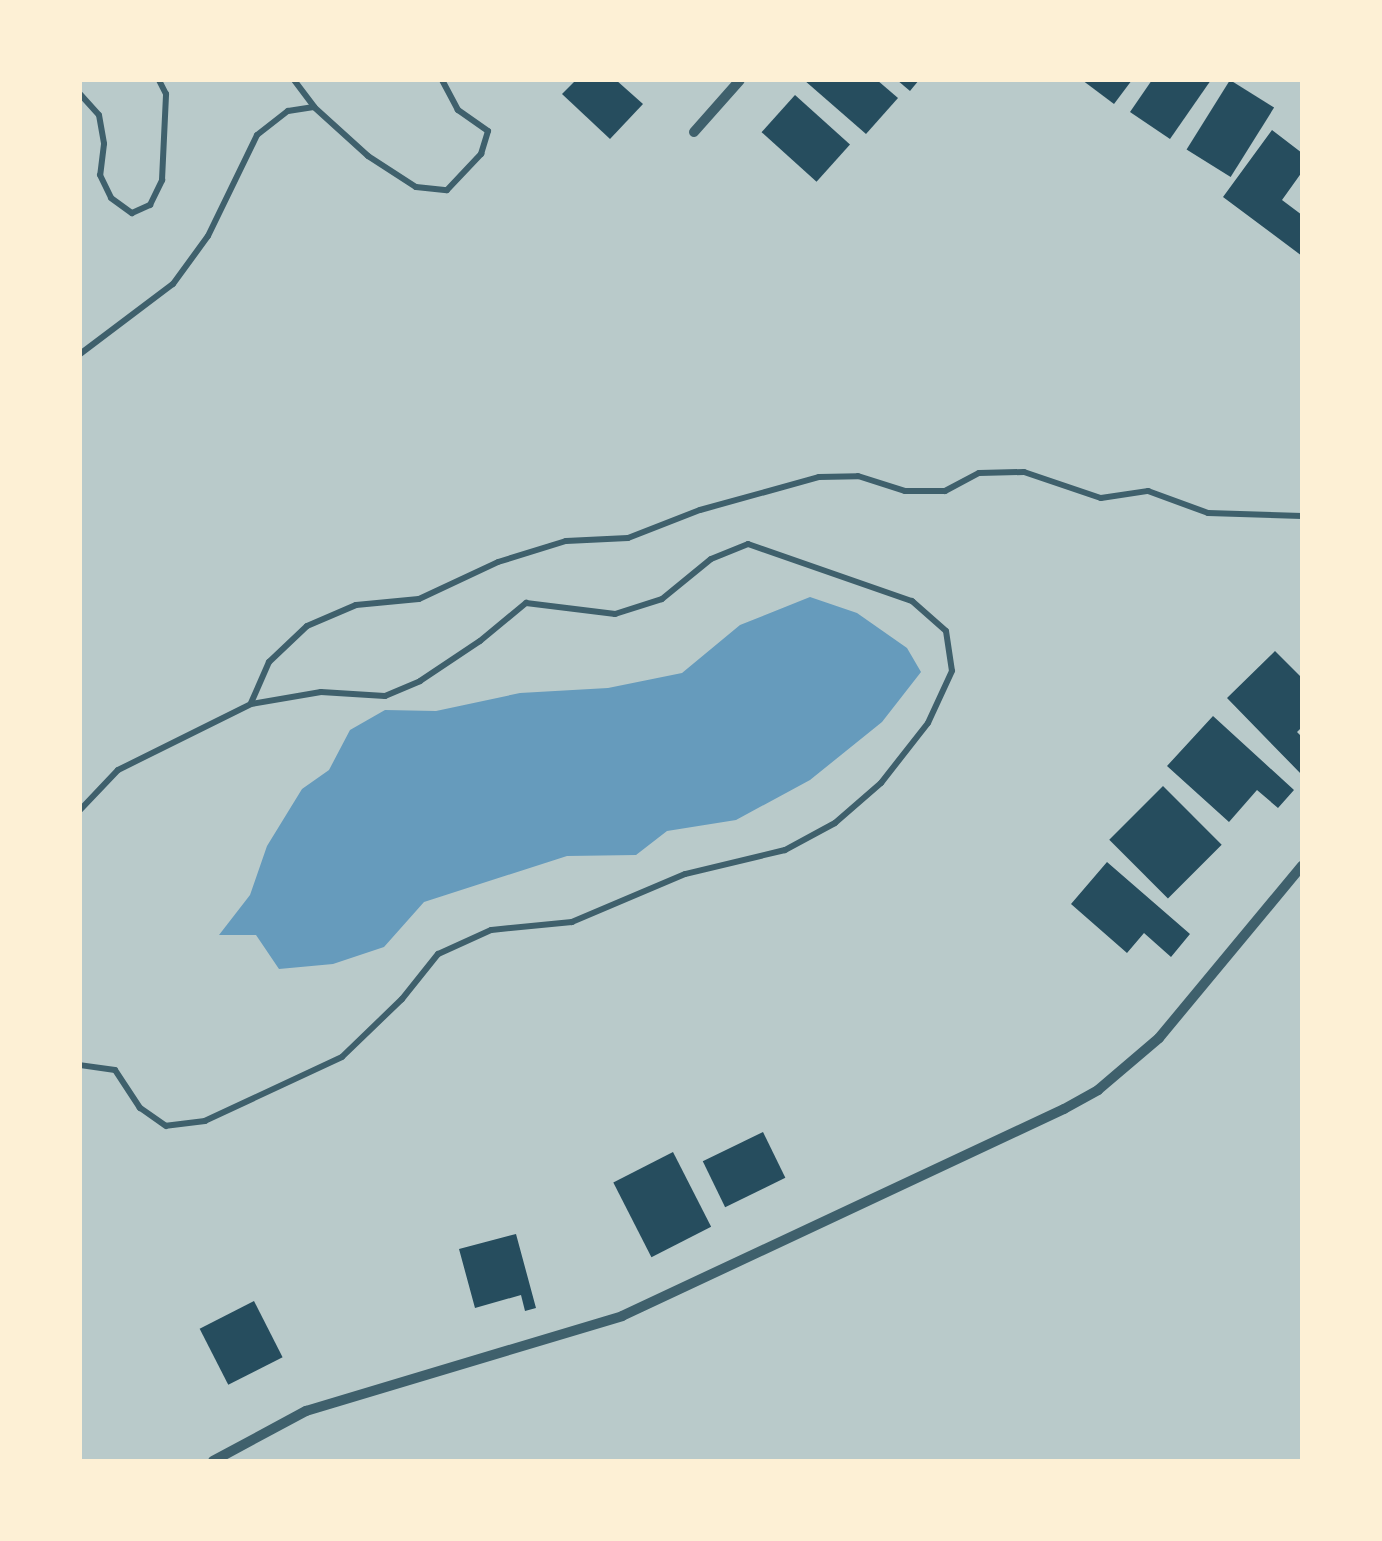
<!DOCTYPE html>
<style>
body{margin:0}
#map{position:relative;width:1382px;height:1541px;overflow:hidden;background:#fdf0d5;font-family:Mulish,sans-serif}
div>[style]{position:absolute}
.green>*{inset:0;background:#b9caca;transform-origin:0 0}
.water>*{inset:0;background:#669bbc}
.building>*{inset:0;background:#264d5e;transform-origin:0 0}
.service>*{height:6px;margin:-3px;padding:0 3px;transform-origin:3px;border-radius:3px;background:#3f606c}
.minor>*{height:10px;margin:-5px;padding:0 5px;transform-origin:5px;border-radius:5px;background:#3f606c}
span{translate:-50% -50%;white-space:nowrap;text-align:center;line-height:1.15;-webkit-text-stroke:10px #fdf0d5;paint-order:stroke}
.frame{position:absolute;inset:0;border:82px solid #fdf0d5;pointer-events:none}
</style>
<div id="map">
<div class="green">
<div style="left:80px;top:80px;width:1222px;height:1381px"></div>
</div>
<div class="water">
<div style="clip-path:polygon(810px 597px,857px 613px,907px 648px,921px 672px,882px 722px,810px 780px,736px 820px,667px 831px,636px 855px,567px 856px,424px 902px,384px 947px,333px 964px,279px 969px,256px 935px,219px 935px,250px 895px,267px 846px,302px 789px,329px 770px,350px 730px,385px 710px,436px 711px,520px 693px,608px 688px,682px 673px,740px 625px)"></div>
</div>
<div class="building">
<div style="clip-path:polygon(576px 80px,616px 80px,643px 104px,610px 139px,562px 94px)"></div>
<div style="clip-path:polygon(804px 80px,877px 80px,898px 98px,866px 134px)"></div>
<div style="clip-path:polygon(897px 80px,919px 80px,910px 91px)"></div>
<div style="clip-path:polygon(1082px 80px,1132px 80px,1114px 104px)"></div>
<div style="clip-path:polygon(1152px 80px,1211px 80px,1170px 139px,1130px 112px)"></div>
<div style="left:1230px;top:80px;width:52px;height:82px;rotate:32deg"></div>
<div style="left:795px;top:95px;width:74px;height:50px;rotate:42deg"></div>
<div style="clip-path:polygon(1272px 130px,1302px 153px,1302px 172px,1282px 200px,1302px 215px,1302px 256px,1223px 197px)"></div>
<div style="clip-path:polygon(1275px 651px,1302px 678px,1302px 727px,1297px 732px,1302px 737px,1302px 775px,1227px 698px)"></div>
<div style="clip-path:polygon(1213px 716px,1294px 790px,1278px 808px,1257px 790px,1229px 822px,1167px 766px)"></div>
<div style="left:1163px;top:786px;width:83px;height:76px;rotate:45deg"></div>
<div style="clip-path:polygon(1107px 862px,1190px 934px,1171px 957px,1144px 933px,1127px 953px,1071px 904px)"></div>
<div style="left:763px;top:1132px;width:51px;height:67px;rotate:64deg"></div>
<div style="left:673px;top:1152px;width:84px;height:67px;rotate:63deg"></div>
<div style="clip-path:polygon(516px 1234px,536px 1308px,525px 1311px,521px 1295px,475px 1308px,459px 1249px)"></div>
<div style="left:254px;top:1301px;width:63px;height:61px;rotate:63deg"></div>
</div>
<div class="service">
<div style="left:294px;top:80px;width:34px;rotate:53deg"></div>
<div style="left:314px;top:107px;width:73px;rotate:42.2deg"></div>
<div style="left:368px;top:156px;width:57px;rotate:32.9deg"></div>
<div style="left:416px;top:187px;width:31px;rotate:6deg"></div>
<div style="left:447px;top:190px;width:50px;rotate:-46.6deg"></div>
<div style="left:481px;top:154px;width:24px;rotate:-73deg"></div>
<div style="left:488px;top:131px;width:37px;rotate:-145deg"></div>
<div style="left:458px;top:110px;width:34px;rotate:-118deg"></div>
<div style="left:80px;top:94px;width:28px;rotate:48deg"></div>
<div style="left:99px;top:115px;width:29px;rotate:80deg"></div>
<div style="left:104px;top:144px;width:31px;rotate:97deg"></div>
<div style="left:100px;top:175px;width:25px;rotate:64deg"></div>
<div style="left:111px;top:198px;width:26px;rotate:36deg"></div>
<div style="left:132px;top:213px;width:20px;rotate:-24deg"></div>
<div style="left:150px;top:205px;width:28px;rotate:-64deg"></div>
<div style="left:162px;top:180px;width:86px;rotate:-87.3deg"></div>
<div style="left:166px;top:94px;width:16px;rotate:-117deg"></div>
<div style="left:80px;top:354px;width:116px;rotate:-37deg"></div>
<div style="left:173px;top:284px;width:59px;rotate:-53.9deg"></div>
<div style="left:208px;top:236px;width:112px;rotate:-64.1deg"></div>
<div style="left:257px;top:135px;width:39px;rotate:-38deg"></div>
<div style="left:288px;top:111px;width:26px;rotate:-9deg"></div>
<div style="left:251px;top:703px;width:45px;rotate:-66.3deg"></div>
<div style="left:269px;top:662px;width:52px;rotate:-43.5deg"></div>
<div style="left:307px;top:626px;width:53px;rotate:-23.2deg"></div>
<div style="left:356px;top:605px;width:63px;rotate:-5.4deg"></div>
<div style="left:419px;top:599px;width:87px;rotate:-25.1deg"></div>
<div style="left:498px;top:562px;width:71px;rotate:-17.2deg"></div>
<div style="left:566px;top:541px;width:62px;rotate:-2.8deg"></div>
<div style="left:628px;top:538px;width:77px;rotate:-21.3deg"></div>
<div style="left:700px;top:510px;width:123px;rotate:-15.5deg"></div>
<div style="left:819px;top:477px;width:39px;rotate:-1deg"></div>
<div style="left:858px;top:476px;width:49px;rotate:17.7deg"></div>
<div style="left:905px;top:491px;width:40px"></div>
<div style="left:945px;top:491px;width:38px;rotate:-28deg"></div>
<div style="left:979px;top:473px;width:45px;rotate:-1.3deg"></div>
<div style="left:1024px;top:472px;width:81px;rotate:18.7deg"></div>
<div style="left:1101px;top:498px;width:48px;rotate:-8.5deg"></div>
<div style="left:1148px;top:491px;width:64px;rotate:20.1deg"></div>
<div style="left:1208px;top:513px;width:94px;rotate:1.8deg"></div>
<div style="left:80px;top:810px;width:55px;rotate:-46.5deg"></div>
<div style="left:118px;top:770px;width:148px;rotate:-26.4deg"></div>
<div style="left:251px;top:704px;width:71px;rotate:-9.7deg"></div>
<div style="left:321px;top:692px;width:64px;rotate:3.6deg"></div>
<div style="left:385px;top:696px;width:38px;rotate:-23deg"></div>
<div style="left:420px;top:681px;width:72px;rotate:-33.7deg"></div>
<div style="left:480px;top:641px;width:60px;rotate:-39.6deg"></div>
<div style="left:526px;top:603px;width:90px;rotate:7deg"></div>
<div style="left:615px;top:614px;width:49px;rotate:-17.7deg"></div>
<div style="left:662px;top:599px;width:63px;rotate:-39.2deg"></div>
<div style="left:711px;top:559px;width:40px;rotate:-22deg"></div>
<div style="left:748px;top:544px;width:174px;rotate:19.2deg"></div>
<div style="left:912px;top:601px;width:45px;rotate:41.4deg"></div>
<div style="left:946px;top:631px;width:40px;rotate:81.5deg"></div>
<div style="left:952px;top:671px;width:57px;rotate:114.8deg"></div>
<div style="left:928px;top:723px;width:76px;rotate:128.1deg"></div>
<div style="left:881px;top:783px;width:61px;rotate:139deg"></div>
<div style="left:835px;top:823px;width:57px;rotate:151.6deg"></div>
<div style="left:785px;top:850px;width:103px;rotate:166.5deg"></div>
<div style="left:685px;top:874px;width:123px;rotate:157deg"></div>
<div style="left:572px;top:922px;width:81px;rotate:174.4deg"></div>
<div style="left:491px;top:930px;width:58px;rotate:155.6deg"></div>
<div style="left:438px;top:954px;width:58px;rotate:128.7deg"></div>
<div style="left:402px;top:999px;width:83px;rotate:136deg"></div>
<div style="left:342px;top:1057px;width:151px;rotate:155deg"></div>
<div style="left:205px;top:1121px;width:39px;rotate:173deg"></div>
<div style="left:166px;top:1126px;width:32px;rotate:-145deg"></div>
<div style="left:140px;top:1108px;width:45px;rotate:-123.3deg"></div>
<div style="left:115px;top:1070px;width:35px;rotate:-172deg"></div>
</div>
<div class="minor">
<div style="left:694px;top:132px;width:69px;rotate:-48.5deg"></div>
<div style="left:213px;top:1461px;width:106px;rotate:-28.3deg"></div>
<div style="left:306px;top:1411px;width:330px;rotate:-16.7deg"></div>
<div style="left:622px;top:1316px;width:488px;rotate:-25.1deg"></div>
<div style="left:1064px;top:1109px;width:39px;rotate:-29deg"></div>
<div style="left:1098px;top:1090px;width:80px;rotate:-40.4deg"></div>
<div style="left:1159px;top:1038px;width:224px;rotate:-50.3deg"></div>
</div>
<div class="frame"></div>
</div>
